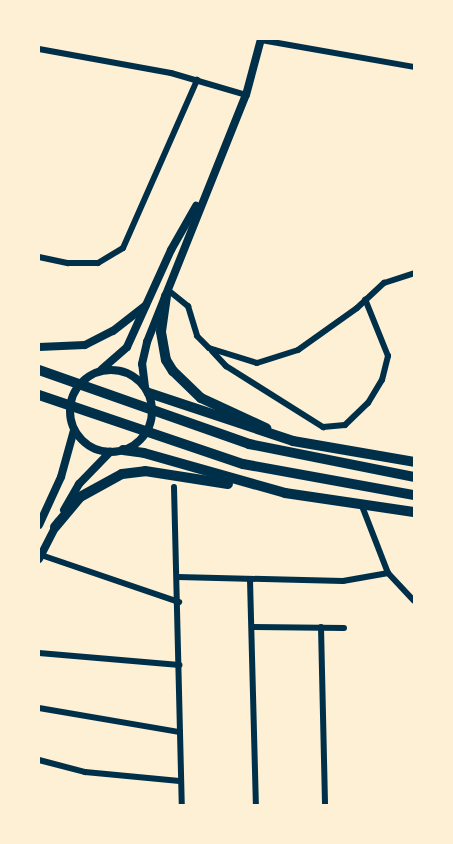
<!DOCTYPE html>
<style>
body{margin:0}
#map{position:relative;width:453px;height:844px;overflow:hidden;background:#fdf0d5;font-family:"Sofia Sans Condensed",sans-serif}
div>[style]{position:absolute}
.minor>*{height:6px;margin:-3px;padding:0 3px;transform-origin:3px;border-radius:3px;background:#003049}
.tertiary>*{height:8px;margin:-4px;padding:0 4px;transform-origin:4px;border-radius:4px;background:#003049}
.secondary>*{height:8px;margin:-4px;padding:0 4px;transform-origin:4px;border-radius:4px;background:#003049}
.secondary>.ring{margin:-4px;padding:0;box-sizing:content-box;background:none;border:8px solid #003049;border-radius:50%}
.trunk>*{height:10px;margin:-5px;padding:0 5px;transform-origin:5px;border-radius:5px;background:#003049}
span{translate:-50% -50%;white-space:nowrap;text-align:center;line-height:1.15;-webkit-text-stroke:4.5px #fdf0d5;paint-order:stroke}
.frame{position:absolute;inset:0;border:40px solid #fdf0d5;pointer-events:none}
</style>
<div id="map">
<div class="minor">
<div style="left:261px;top:40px;width:155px;rotate:10deg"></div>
<div style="left:39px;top:49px;width:134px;rotate:10.3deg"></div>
<div style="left:171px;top:73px;width:78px;rotate:16.3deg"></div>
<div style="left:39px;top:257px;width:30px;rotate:12deg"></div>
<div style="left:68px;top:263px;width:30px"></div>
<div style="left:98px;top:263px;width:29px;rotate:-31deg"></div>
<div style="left:123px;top:248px;width:184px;rotate:-66.2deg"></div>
<div style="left:168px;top:290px;width:26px;rotate:39deg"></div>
<div style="left:188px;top:306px;width:31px;rotate:73deg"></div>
<div style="left:197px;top:336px;width:17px;rotate:45deg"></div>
<div style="left:209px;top:348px;width:50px;rotate:17.4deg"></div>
<div style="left:257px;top:363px;width:43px;rotate:-17.6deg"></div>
<div style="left:298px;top:350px;width:72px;rotate:-35.4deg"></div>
<div style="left:357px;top:308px;width:37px;rotate:-43deg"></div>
<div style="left:384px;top:283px;width:32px;rotate:-18deg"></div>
<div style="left:212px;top:351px;width:21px;rotate:47deg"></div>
<div style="left:226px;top:366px;width:115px;rotate:32.2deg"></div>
<div style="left:323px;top:427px;width:22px;rotate:-5deg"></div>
<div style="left:345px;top:425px;width:32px;rotate:-44deg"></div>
<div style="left:368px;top:403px;width:27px;rotate:-59deg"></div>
<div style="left:382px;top:380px;width:25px;rotate:-76deg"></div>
<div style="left:388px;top:356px;width:61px;rotate:-112deg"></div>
<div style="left:174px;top:487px;width:318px;rotate:88.6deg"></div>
<div style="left:362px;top:506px;width:72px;rotate:68.8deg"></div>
<div style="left:388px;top:573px;width:38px;rotate:47deg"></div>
<div style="left:41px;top:555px;width:146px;rotate:18.8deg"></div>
<div style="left:178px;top:577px;width:165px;rotate:1.4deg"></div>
<div style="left:343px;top:581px;width:46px;rotate:-10.1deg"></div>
<div style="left:250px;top:580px;width:225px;rotate:88.5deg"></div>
<div style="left:252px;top:627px;width:92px;rotate:0.6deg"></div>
<div style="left:321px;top:627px;width:178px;rotate:88.7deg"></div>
<div style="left:39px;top:653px;width:141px;rotate:4.9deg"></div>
<div style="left:39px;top:708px;width:143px;rotate:9.7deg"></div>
<div style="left:39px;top:760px;width:48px;rotate:14.6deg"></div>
<div style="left:85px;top:772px;width:95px;rotate:5.4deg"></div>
</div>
<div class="tertiary">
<div style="left:39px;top:347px;width:46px;rotate:-2.5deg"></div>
<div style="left:85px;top:345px;width:31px;rotate:-27deg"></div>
<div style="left:113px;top:331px;width:41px;rotate:-38deg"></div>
</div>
<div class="secondary">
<div style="left:102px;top:369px;width:33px;rotate:-41deg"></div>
<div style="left:127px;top:347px;width:107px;rotate:-65.6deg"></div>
<div style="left:171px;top:250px;width:51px;rotate:-60.4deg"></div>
<div class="ring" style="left:70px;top:370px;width:74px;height:74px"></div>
<div style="left:145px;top:387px;width:23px;rotate:-97deg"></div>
<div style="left:142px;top:364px;width:23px;rotate:-77deg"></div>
<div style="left:147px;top:342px;width:266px;rotate:-68.2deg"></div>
<div style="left:246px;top:95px;width:58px;rotate:-75deg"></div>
<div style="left:64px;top:510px;width:30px;rotate:-60deg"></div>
<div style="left:79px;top:484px;width:45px;rotate:-45.9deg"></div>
<div style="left:39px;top:525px;width:53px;rotate:-65.4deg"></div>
<div style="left:61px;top:477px;width:49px;rotate:-74.5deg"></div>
<div style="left:39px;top:559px;width:42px;rotate:-62.8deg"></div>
</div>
<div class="trunk">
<div style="left:166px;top:296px;width:36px;rotate:98deg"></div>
<div style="left:161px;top:332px;width:28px;rotate:80deg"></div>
<div style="left:166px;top:360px;width:13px;rotate:58deg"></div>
<div style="left:173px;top:371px;width:39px;rotate:44deg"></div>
<div style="left:201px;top:398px;width:72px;rotate:24.8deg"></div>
<div style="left:39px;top:370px;width:223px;rotate:19.4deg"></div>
<div style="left:249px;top:444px;width:168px;rotate:11.3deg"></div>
<div style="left:149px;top:393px;width:152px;rotate:18.4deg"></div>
<div style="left:293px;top:441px;width:123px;rotate:9.8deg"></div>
<div style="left:39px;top:395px;width:215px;rotate:18.7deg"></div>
<div style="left:243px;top:464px;width:174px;rotate:10.3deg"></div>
<div style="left:123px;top:450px;width:21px;rotate:8deg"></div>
<div style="left:144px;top:453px;width:147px;rotate:15.8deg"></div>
<div style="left:285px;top:493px;width:130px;rotate:8.4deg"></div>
<div style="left:55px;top:527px;width:39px;rotate:-50deg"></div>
<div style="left:80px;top:497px;width:48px;rotate:-28.7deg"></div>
<div style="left:122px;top:474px;width:23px;rotate:-7deg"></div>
<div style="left:145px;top:471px;width:84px;rotate:8.9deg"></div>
</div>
<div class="frame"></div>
</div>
